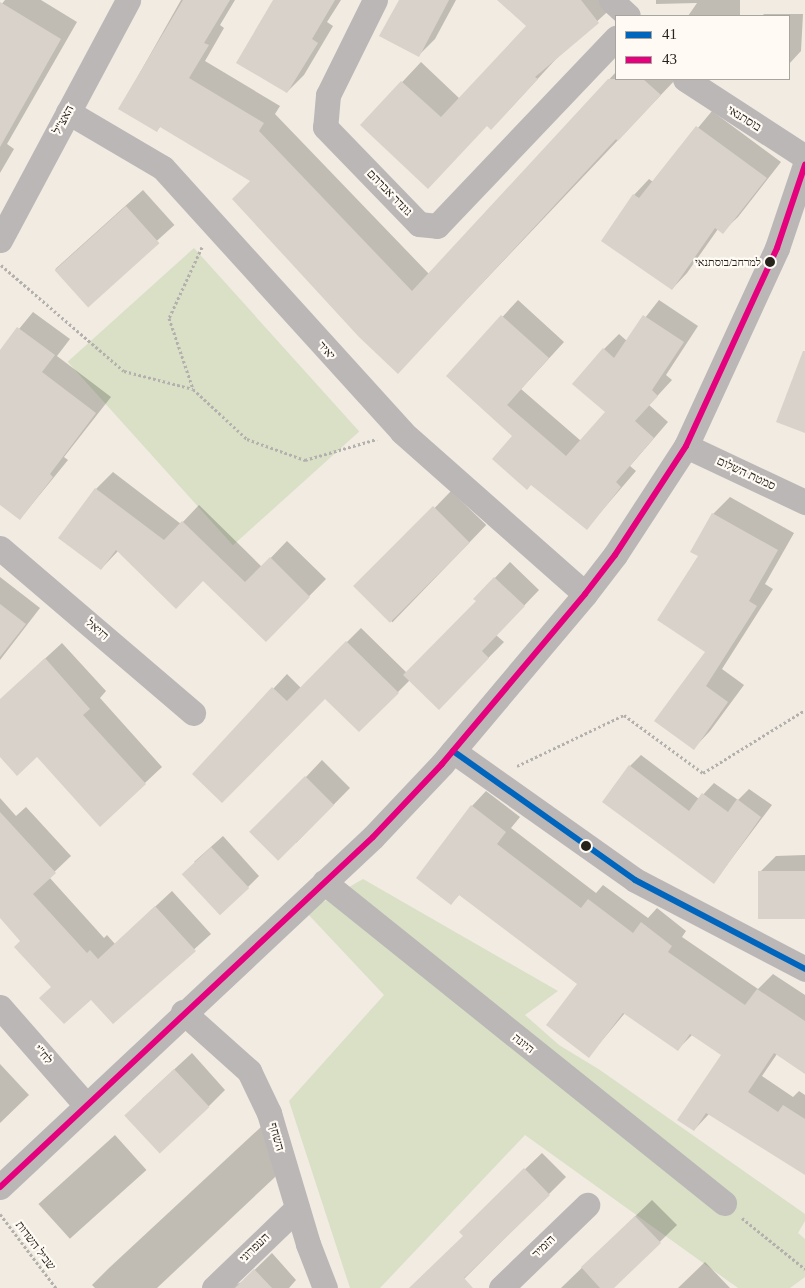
<!DOCTYPE html>
<meta charset="utf-8">
<style>
body{margin:0}
#map{position:relative;width:805px;height:1288px;overflow:hidden;background:#f1ebe1;font-family:"Times New Roman","Noto Sans Hebrew",serif}
div>[style]{position:absolute}
.green>*{inset:0;background:#d9e0c6;transform-origin:0 0}
.shadow>*{inset:0;background:#0003;transform-origin:0 0}
.building>*{inset:0;background:#d8d2cb;transform-origin:0 0}
.path>*{height:3px;margin-top:-1.5px;transform-origin:0;background:repeating-linear-gradient(90deg,#b3b0ae 0 2.5px,transparent 0 5px)}
.minor>*{height:25px;margin:-12.5px;padding:0 12.5px;transform-origin:12.5px;border-radius:12.5px;background:#bbb7b7}
.bus-1>*{height:6px;margin:-3px;padding:0 3px;transform-origin:3px;border-radius:3px;background:#0065bd}
.bus-2>*{height:6px;margin:-3px;padding:0 3px;transform-origin:3px;border-radius:3px;background:#e5007d}
.dots>*{width:14px;height:14px;translate:-50% -50%;box-sizing:border-box;border:2px solid #fffbf4;border-radius:50%}
span{translate:-50% -50%;white-space:nowrap;text-align:center;line-height:1.15;-webkit-text-stroke:4.5px #fffbf4;paint-order:stroke}
.bus-label{font-size:11px;color:#26231c}
.right{translate:-100% -50%;text-align:right}
.street-label{font-size:12px;color:#26231c}
.legend{position:absolute;left:615px;top:15px;width:175px;height:65px;box-sizing:border-box;background:#fffbf4;border:1px solid #a8a59e;margin:0;padding:6px 9px;list-style:none;font-size:15px;color:#26231c}
.legend li{display:flex;align-items:center;gap:10px;height:25px}
.legend b{width:25px;border:1px solid #a8a59e}
</style>
<div id="map">
<div class="green">
<div style="left:194px;top:248px;width:247px;height:170px;rotate:48deg"></div>
<div style="clip-path:polygon(363px 879px,558px 991px,525px 1015px,559px 1045px,600px 1070px,805px 1214px,805px 1221px,798px 1233px,805px 1239px,805px 1277px,790px 1288px,738px 1288px,525px 1135px,380px 1288px,350px 1288px,289px 1101px,384px 995px,306px 912px)"></div>
</div>
<div class="shadow">
<div style="clip-path:polygon(5px 0,41px 0,77px 22px,7px 144px,14px 149px,0 173px,0 6px)"></div>
<div style="clip-path:polygon(181px 0,235px 0,220px 25px,224px 28px,205px 61px,280px 106px,275px 114px,429px 274px,616px 72px,616px 79px,676px 79px,414px 355px,252px 181px,161px 126px,157px 130px,120px 108px)"></div>
<div style="clip-path:polygon(276px 0,341px 0,327px 22px,333px 26px,304px 75px,287px 92px)"></div>
<div style="clip-path:polygon(400px 0,456px 0,435px 39px,419px 55px)"></div>
<div style="clip-path:polygon(510px 0,615px 0,617px 3px,556px 59px,510px 109px,487px 125px,362px 125px,421px 62px,460px 99px,528px 26px)"></div>
<div style="clip-path:polygon(656px 0,740px 0,740px 16px,688px 16px,697px 3px,656px 4px)"></div>
<div style="clip-path:polygon(764px 14px,803px 14px,801px 51px,789px 64px,789px 16px,762px 16px)"></div>
<div style="clip-path:polygon(712px 111px,781px 162px,738px 217px,722px 232px,718px 229px,687px 273px,672px 289px,634px 195px,649px 179px,653px 182px)"></div>
<div style="left:143px;top:190px;width:47px;height:118px;rotate:48deg"></div>
<div style="clip-path:polygon(518px 300px,564px 342px,521px 389px,581px 441px,607px 411px,604px 349px,619px 334px,627px 341px,659px 300px,698px 326px,666px 375px,672px 380px,649px 405px,668px 422px,630px 466px,636px 471px,587px 528px,514px 436px,448px 376px)"></div>
<div style="clip-path:polygon(33px 312px,70px 339px,57px 356px,111px 397px,64px 457px,68px 460px,20px 519px,0 503px,0 352px)"></div>
<div style="clip-path:polygon(113px 472px,181px 524px,199px 505px,262px 567px,287px 541px,326px 579px,266px 640px,203px 579px,118px 551px,101px 569px,96px 489px)"></div>
<div style="left:451px;top:491px;width:49px;height:135px;rotate:44deg"></div>
<div style="clip-path:polygon(730px 497px,794px 533px,765px 584px,773px 589px,722px 669px,744px 685px,710px 731px,694px 748px,707px 651px,700px 556px,692px 552px,713px 514px)"></div>
<div style="clip-path:polygon(510px 562px,539px 590px,496px 635px,504px 642px,439px 708px,410px 680px,359px 731px,325px 697px,194px 774px,287px 674px,301px 688px,361px 628px,407px 673px,477px 601px,475px 599px)"></div>
<div style="clip-path:polygon(0 577px,40px 608px,0 660px)"></div>
<div style="clip-path:polygon(62px 643px,106px 691px,100px 698px,162px 767px,100px 825px,37px 756px,0 755px,0 700px)"></div>
<div style="clip-path:polygon(641px 755px,699px 799px,714px 783px,738px 800px,749px 789px,772px 805px,714px 882px,630px 766px)"></div>
<div style="clip-path:polygon(322px 760px,350px 788px,296px 843px,306px 777px)"></div>
<div style="clip-path:polygon(486px 791px,520px 817px,511px 828px,596px 893px,603px 885px,648px 918px,657px 908px,686px 931px,682px 937px,758px 989px,773px 974px,805px 995px,805px 1073px,777px 1054px,762px 1076px,793px 1097px,799px 1091px,805px 1095px,805px 1171px,709px 1114px,694px 1130px,723px 1055px,692px 1035px,678px 1049px,625px 1013px,589px 1056px,579px 984px,460px 894px,451px 903px,472px 806px)"></div>
<div style="clip-path:polygon(0 798px,16px 816px,26px 807px,71px 856px,49px 877px,104px 938px,107px 935px,115px 944px,172px 891px,211px 934px,113px 1023px,91px 998px,52px 987px,22px 941px,0 917px)"></div>
<div style="clip-path:polygon(223px 836px,259px 876px,248px 887px,194px 862px)"></div>
<div style="clip-path:polygon(805px 855px,805px 918px,759px 873px,776px 856px)"></div>
<div style="clip-path:polygon(192px 1053px,225px 1090px,209px 1106px,142px 1099px)"></div>
<div style="clip-path:polygon(0 1064px,29px 1095px,0 1123px)"></div>
<div style="clip-path:polygon(262px 1126px,290px 1162px,273px 1179px,157px 1288px,95px 1288px,92px 1285px,109px 1268px)"></div>
<div style="left:115px;top:1135px;width:47px;height:103px;rotate:48deg"></div>
<div style="clip-path:polygon(542px 1153px,566px 1177px,455px 1288px,410px 1288px,464px 1236px,477px 1215px)"></div>
<div style="clip-path:polygon(652px 1200px,677px 1225px,613px 1288px,561px 1288px)"></div>
<div style="clip-path:polygon(272px 1253px,296px 1280px,289px 1288px,227px 1288px,242px 1282px)"></div>
<div style="clip-path:polygon(705px 1262px,730px 1288px,678px 1288px)"></div>
</div>
<div class="building">
<div style="clip-path:polygon(183px 0,230px 0,204px 43px,209px 45px,189px 78px,264px 123px,259px 131px,412px 291px,608px 79px,643px 79px,661px 95px,618px 141px,616px 139px,398px 374px,359px 337px,232px 199px,250px 181px,160px 127px,157px 132px,118px 109px)"></div>
<div style="clip-path:polygon(273px 0,335px 0,312px 39px,318px 43px,287px 93px,236px 63px)"></div>
<div style="clip-path:polygon(399px 0,449px 0,419px 57px,379px 36px)"></div>
<div style="clip-path:polygon(497px 0,581px 0,599px 23px,535px 77px,538px 79px,491px 130px,487px 126px,428px 189px,360px 125px,401px 81px,441px 117px,526px 26px)"></div>
<div style="clip-path:polygon(0 2px,61px 39px,0 147px)"></div>
<div style="clip-path:polygon(696px 126px,767px 178px,723px 234px,715px 228px,672px 290px,601px 241px,633px 194px,639px 198px)"></div>
<div style="left:126px;top:206px;width:50px;height:96px;rotate:48deg"></div>
<div style="clip-path:polygon(501px 315px,549px 358px,507px 405px,566px 456px,605px 412px,572px 384px,603px 348px,614px 358px,643px 315px,684px 342px,652px 390px,658px 396px,635px 421px,654px 438px,616px 482px,621px 487px,587px 530px,531px 485px,527px 490px,492px 459px,512px 436px,446px 376px)"></div>
<div style="clip-path:polygon(17px 327px,55px 355px,42px 372px,96px 413px,50px 474px,53px 477px,20px 520px,0 505px,0 350px)"></div>
<div style="clip-path:polygon(803px 351px,805px 351px,805px 433px,776px 422px)"></div>
<div style="clip-path:polygon(95px 488px,164px 540px,182px 521px,245px 582px,270px 557px,310px 597px,266px 642px,203px 581px,176px 609px,116px 550px,101px 570px,58px 538px)"></div>
<div style="left:433px;top:506px;width:52px;height:113px;rotate:45deg"></div>
<div style="clip-path:polygon(712px 513px,778px 550px,749px 601px,757px 606px,706px 686px,728px 702px,694px 750px,654px 721px,705px 652px,657px 620px,698px 556px,690px 552px)"></div>
<div style="clip-path:polygon(494px 577px,525px 606px,482px 651px,489px 658px,439px 710px,403px 675px,476px 601px,473px 599px)"></div>
<div style="clip-path:polygon(0 604px,26px 624px,0 657px)"></div>
<div style="clip-path:polygon(346px 641px,399px 693px,359px 732px,325px 699px,222px 803px,192px 774px,272px 687px,287px 701px)"></div>
<div style="clip-path:polygon(45px 658px,90px 709px,83px 715px,146px 784px,100px 827px,37px 757px,17px 776px,0 757px,0 699px)"></div>
<div style="clip-path:polygon(629px 765px,689px 811px,702px 793px,728px 812px,737px 799px,761px 817px,714px 884px,602px 802px)"></div>
<div style="left:305px;top:776px;width:41px;height:79px;rotate:45deg"></div>
<div style="clip-path:polygon(471px 805px,506px 832px,497px 844px,581px 908px,588px 899px,633px 933px,641px 922px,672px 946px,668px 952px,745px 1005px,757px 989px,805px 1021px,805px 1074px,774px 1053px,748px 1092px,778px 1112px,783px 1105px,805px 1119px,805px 1175px,706px 1113px,694px 1131px,677px 1120px,721px 1055px,690px 1034px,678px 1051px,623px 1013px,589px 1058px,546px 1025px,577px 984px,459px 895px,451px 905px,416px 878px)"></div>
<div style="clip-path:polygon(0 812px,56px 873px,33px 894px,87px 953px,90px 950px,98px 959px,155px 906px,196px 951px,113px 1024px,91px 1000px,64px 1024px,39px 998px,51px 987px,14px 947px,20px 941px,0 918px)"></div>
<div style="left:211px;top:847px;width:56px;height:40px;rotate:47deg"></div>
<div style="left:805px;top:871px;width:48px;height:47px;rotate:90deg"></div>
<div style="left:174px;top:1069px;width:52px;height:68px;rotate:47deg"></div>
<div style="clip-path:polygon(524px 1168px,550px 1195px,464px 1278px,473px 1288px,409px 1288px,463px 1236px,459px 1232px)"></div>
<div style="clip-path:polygon(635px 1216px,661px 1243px,614px 1288px,600px 1288px,581px 1267px)"></div>
<div style="clip-path:polygon(254px 1269px,272px 1288px,235px 1288px)"></div>
</div>
<div class="path">
<div style="left:202px;top:247px;width:78px;rotate:114.9deg"></div>
<div style="left:169px;top:318px;width:75px;rotate:71.3deg"></div>
<div style="left:193px;top:389px;width:74px;rotate:42.8deg"></div>
<div style="left:247px;top:439px;width:62px;rotate:19.9deg"></div>
<div style="left:305px;top:460px;width:75px;rotate:-16.3deg"></div>
<div style="left:1px;top:265px;width:162px;rotate:40.8deg"></div>
<div style="left:124px;top:371px;width:71px;rotate:14.6deg"></div>
<div style="left:517px;top:766px;width:119px;rotate:-25.5deg"></div>
<div style="left:624px;top:715px;width:98px;rotate:36.3deg"></div>
<div style="left:703px;top:773px;width:120px;rotate:-31.7deg"></div>
<div style="left:0;top:1214px;width:93px;rotate:52.9deg"></div>
<div style="left:742px;top:1218px;width:81px;rotate:39deg"></div>
</div>
<div class="minor">
<div style="left:375px;top:0;width:106px;rotate:116.3deg"></div>
<div style="left:328px;top:95px;width:32px;rotate:95deg"></div>
<div style="left:325px;top:127px;width:135px;rotate:45.9deg"></div>
<div style="left:419px;top:224px;width:18px;rotate:6deg"></div>
<div style="left:437px;top:226px;width:260px;rotate:-46.4deg"></div>
<div style="left:611px;top:0;width:23px;rotate:43deg"></div>
<div style="left:685px;top:79px;width:143px;rotate:33deg"></div>
<div style="left:68px;top:112px;width:110px;rotate:30.5deg"></div>
<div style="left:163px;top:168px;width:356px;rotate:47.8deg"></div>
<div style="left:402px;top:432px;width:244px;rotate:41.5deg"></div>
<div style="left:0;top:240px;width:272px;rotate:-61.9deg"></div>
<div style="left:686px;top:446px;width:132px;rotate:25.2deg"></div>
<div style="left:0;top:548px;width:254px;rotate:40.5deg"></div>
<div style="left:453px;top:751px;width:223px;rotate:35.3deg"></div>
<div style="left:635px;top:880px;width:192px;rotate:27.6deg"></div>
<div style="left:324px;top:882px;width:513px;rotate:38.75deg"></div>
<div style="left:0;top:1007px;width:129px;rotate:48.8deg"></div>
<div style="left:183px;top:1012px;width:89px;rotate:41.8deg"></div>
<div style="left:249px;top:1071px;width:47px;rotate:64.5deg"></div>
<div style="left:269px;top:1113px;width:137px;rotate:73.4deg"></div>
<div style="left:308px;top:1244px;width:47px;rotate:68.9deg"></div>
<div style="left:0;top:1187px;width:511px;rotate:-43.18deg"></div>
<div style="left:373px;top:837px;width:100px;rotate:-46.6deg"></div>
<div style="left:442px;top:764px;width:222px;rotate:-49.9deg"></div>
<div style="left:585px;top:594px;width:49px;rotate:-52.4deg"></div>
<div style="left:615px;top:555px;width:130px;rotate:-56.9deg"></div>
<div style="left:686px;top:446px;width:218px;rotate:-65.3deg"></div>
<div style="left:777px;top:248px;width:88px;rotate:-71.4deg"></div>
<div style="left:214px;top:1288px;width:115px;rotate:-43.9deg"></div>
<div style="left:501px;top:1288px;width:120px;rotate:-44deg"></div>
</div>
<div class="bus-1">
<div style="left:453px;top:751px;width:223px;rotate:35.3deg"></div>
<div style="left:635px;top:880px;width:192px;rotate:27.6deg"></div>
</div>
<div class="bus-2">
<div style="left:0;top:1187px;width:511px;rotate:-43.18deg"></div>
<div style="left:373px;top:837px;width:100px;rotate:-46.6deg"></div>
<div style="left:442px;top:764px;width:222px;rotate:-49.9deg"></div>
<div style="left:585px;top:594px;width:49px;rotate:-52.4deg"></div>
<div style="left:615px;top:555px;width:130px;rotate:-56.9deg"></div>
<div style="left:686px;top:446px;width:218px;rotate:-65.3deg"></div>
<div style="left:777px;top:248px;width:88px;rotate:-71.4deg"></div>
</div>
<div class="dots">
<div style="left:770px;top:262px;background:#26231c"></div>
<div style="left:586px;top:846px;background:#26231c"></div>
</div>
<div class="bus-label">
<span class="right" style="left:761px;top:262px">למרחב/בוסתנאי</span>
</div>
<div class="street-label">
<span style="left:744px;top:119px;rotate:32deg">בוסתנאי</span>
<span style="left:64px;top:120px;rotate:-62deg">האצ"ל</span>
<span style="left:389px;top:193px;rotate:46deg">גונדר אברהם</span>
<span style="left:326px;top:351px;rotate:48deg">יאיר</span>
<span style="left:746px;top:474px;rotate:25deg">סמטת השלום</span>
<span style="left:97px;top:630px;rotate:41deg">רזיאל</span>
<span style="left:523px;top:1044px;rotate:39deg">היונה</span>
<span style="left:43px;top:1055px;rotate:49deg">לח"י</span>
<span style="left:276px;top:1137px;rotate:74deg">השחף</span>
<span style="left:35px;top:1246px;rotate:53deg">שביל השדות</span>
<span style="left:544px;top:1247px;rotate:-44deg">הזמיר</span>
<span style="left:255px;top:1248px;rotate:-44deg">העפרוני</span>
</div>
<ul class="legend">
<li><b style="height:6px;background:#0065bd"></b>41</li>
<li><b style="height:6px;background:#e5007d"></b>43</li>
</ul>
</div>
